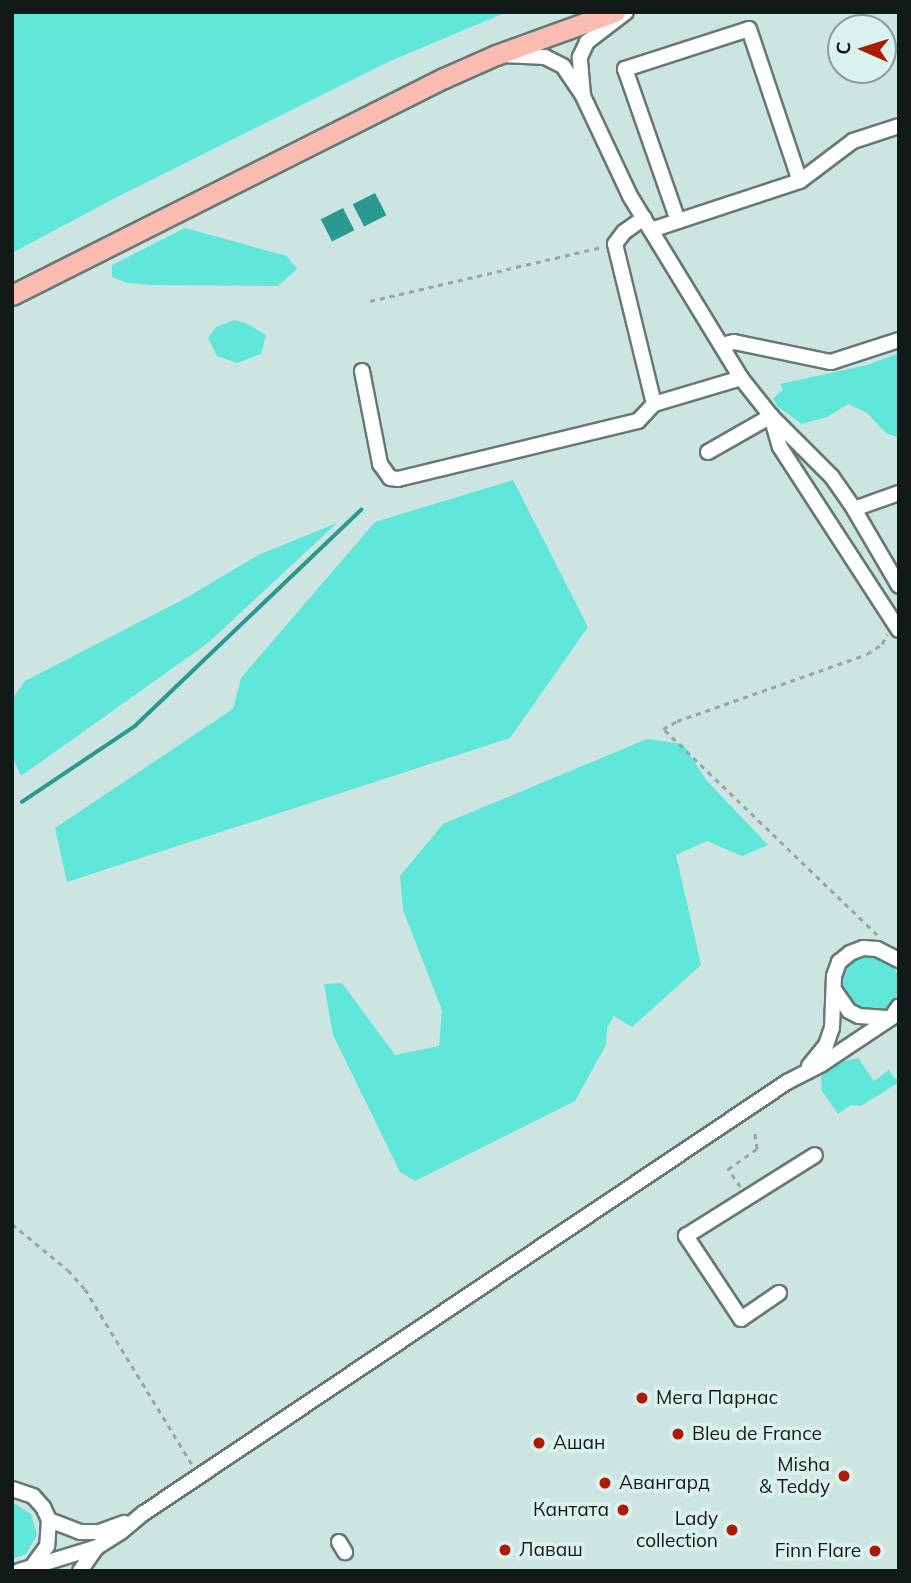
<!DOCTYPE html>
<meta charset="utf-8">
<style>
body{margin:0}
#map{position:relative;width:911px;height:1583px;overflow:hidden;background:#cce5e1;font-family:Mulish,sans-serif}
div>[style]{position:absolute}
.green>*{inset:0;background:#60e7d9}
.round{border-radius:50%}
.water>*{inset:0;background:#2a9a90;transform-origin:0 0}
.stream>*{height:3.5px;margin:-1.75px;padding:0 1.75px;transform-origin:1.75px;border-radius:1.75px;background:#2a9a90}
.path>*{height:2.5px;margin-top:-1.25px;transform-origin:0;background:repeating-linear-gradient(90deg,#93a8a4 0 5px,transparent 0 10px)}
.roads{filter:drop-shadow(2px 0 #647a77) drop-shadow(-2px 0 #647a77) drop-shadow(0 2px #647a77) drop-shadow(0 -2px #647a77)}
.minor>*{height:14px;margin:-7px;padding:0 7px;transform-origin:7px;border-radius:7px;background:#fff}
.major>*{height:19px;margin:-9.5px;padding:0 9.5px;transform-origin:9.5px;border-radius:9.5px;background:#fabbb0}
.dots>*{width:19px;height:19px;translate:-50% -50%;box-sizing:border-box;border:4px solid #d9f2ee;border-radius:50%}
span{translate:-50% -50%;white-space:nowrap;text-align:center;line-height:1.15;-webkit-text-stroke:7px #d9f2ee;paint-order:stroke}
.poi-label{font-size:19px;color:#111a19}
.left{translate:0 -50%;text-align:left}
.right{translate:-100% -50%;text-align:right}
.frame{position:absolute;inset:0;border:14px solid #111a19;pointer-events:none}
.north{position:absolute;left:827px;top:14px;width:70px;height:70px;box-sizing:border-box;background:#d9f2ee;border:2px solid #899c99;border-radius:50%;rotate:273deg;font-size:19px;font-weight:700;line-height:28px;text-align:center;color:#111a19}
.north::after{content:'';display:block;margin:auto;width:24px;height:32px;background:#ab1b05;clip-path:polygon(50% 0,100% 100%,50% 72%,0 100%)}
</style>
<div id="map">
<div class="green">
<div style="clip-path:polygon(12px 12px,507px 12px,390px 61px,115px 198px,12px 253px)"></div>
<div style="clip-path:polygon(185px 228px,287px 256px,297px 269px,278px 286px,151px 285px,127px 283px,112px 277px,112px 265px)"></div>
<div style="clip-path:polygon(234px 320px,246px 323px,266px 335px,261px 354px,237px 363px,217px 356px,208px 338px,216px 327px)"></div>
<div style="clip-path:polygon(899px 353px,899px 438px,886px 433px,867px 413px,848px 404px,827px 417px,802px 424px,778px 407px,773px 398px,783px 390px,780px 384px,867px 365px)"></div>
<div style="clip-path:polygon(513px 480px,588px 627px,510px 738px,67px 882px,55px 828px,233px 709px,241px 678px,375px 522px)"></div>
<div style="clip-path:polygon(337px 523px,208px 643px,21px 776px,12px 756px,12px 699px,25px 681px,186px 598px,258px 555px)"></div>
<div style="clip-path:polygon(647px 739px,683px 744px,707px 781px,768px 845px,742px 856px,707px 841px,676px 855px,701px 965px,632px 1027px,614px 1016px,607px 1028px,606px 1045px,575px 1101px,415px 1181px,400px 1172px,333px 1035px,324px 984px,342px 983px,395px 1055px,439px 1046px,442px 1010px,403px 910px,400px 876px,443px 824px)"></div>
<div class="round" style="left:841px;top:955px;width:58px;height:58px"></div>
<div style="clip-path:polygon(858px 1058px,874px 1081px,889px 1070px,895px 1079px,899px 1078px,899px 1082px,861px 1106px,851px 1105px,838px 1114px,822px 1091px,821px 1077px,832px 1064px)"></div>
<div style="clip-path:polygon(12px 1502px,31px 1514px,37px 1535px,26px 1554px,12px 1559px)"></div>
</div>
<div class="water">
<div style="left:375px;top:193px;width:25px;height:25px;rotate:63deg"></div>
<div style="left:343px;top:208px;width:25px;height:25px;rotate:63deg"></div>
</div>
<div class="stream">
<div style="left:22px;top:802px;width:136px;rotate:-33.9deg"></div>
<div style="left:135px;top:726px;width:313px;rotate:-43.7deg"></div>
</div>
<div class="path">
<div style="left:370px;top:301px;width:238px;rotate:-13.1deg"></div>
<div style="left:877px;top:935px;width:297px;rotate:-136.1deg"></div>
<div style="left:663px;top:729px;width:16px;rotate:-30deg"></div>
<div style="left:677px;top:721px;width:201px;rotate:-19.4deg"></div>
<div style="left:867px;top:654px;width:18px;rotate:-34deg"></div>
<div style="left:882px;top:644px;width:11px;rotate:-63deg"></div>
<div style="left:740px;top:1187px;width:22px;rotate:-124deg"></div>
<div style="left:728px;top:1169px;width:35px;rotate:-35deg"></div>
<div style="left:757px;top:1149px;width:20px;rotate:-99deg"></div>
<div style="left:12px;top:1224px;width:72px;rotate:39.4deg"></div>
<div style="left:68px;top:1270px;width:25px;rotate:48deg"></div>
<div style="left:85px;top:1289px;width:207px;rotate:58.6deg"></div>
<div style="left:277px;top:1571px;width:1px;rotate:-45deg"></div>
</div>
<div class="roads">
<div class="minor">
<div style="left:503px;top:55px;width:42px;rotate:2.7deg"></div>
<div style="left:545px;top:57px;width:20px;rotate:27deg"></div>
<div style="left:563px;top:66px;width:36px;rotate:56deg"></div>
<div style="left:583px;top:96px;width:110px;rotate:64.8deg"></div>
<div style="left:630px;top:196px;width:213px;rotate:58.6deg"></div>
<div style="left:741px;top:378px;width:48px;rotate:51.7deg"></div>
<div style="left:771px;top:416px;width:86px;rotate:45deg"></div>
<div style="left:832px;top:477px;width:39px;rotate:55deg"></div>
<div style="left:854px;top:509px;width:48px;rotate:-19.6deg"></div>
<div style="left:583px;top:95px;width:38px;rotate:-95deg"></div>
<div style="left:580px;top:57px;width:17px;rotate:-65deg"></div>
<div style="left:587px;top:42px;width:49px;rotate:-37.6deg"></div>
<div style="left:644px;top:218px;width:24px;rotate:145deg"></div>
<div style="left:624px;top:232px;width:15px;rotate:127deg"></div>
<div style="left:615px;top:244px;width:165px;rotate:76.3deg"></div>
<div style="left:678px;top:221px;width:161px;rotate:-109.2deg"></div>
<div style="left:625px;top:69px;width:130px;rotate:-17.9deg"></div>
<div style="left:749px;top:29px;width:160px;rotate:71.5deg"></div>
<div style="left:651px;top:230px;width:157px;rotate:-18.2deg"></div>
<div style="left:800px;top:181px;width:66px;rotate:-37deg"></div>
<div style="left:853px;top:141px;width:48px;rotate:-18.1deg"></div>
<div style="left:721px;top:345px;width:13px;rotate:-13deg"></div>
<div style="left:734px;top:342px;width:99px;rotate:11.7deg"></div>
<div style="left:831px;top:362px;width:71px;rotate:-17.9deg"></div>
<div style="left:362px;top:371px;width:95px;rotate:79deg"></div>
<div style="left:380px;top:464px;width:17px;rotate:54deg"></div>
<div style="left:390px;top:478px;width:8px;rotate:7deg"></div>
<div style="left:398px;top:479px;width:247px;rotate:-13.6deg"></div>
<div style="left:638px;top:421px;width:23px;rotate:-47deg"></div>
<div style="left:654px;top:404px;width:91px;rotate:-16.6deg"></div>
<div style="left:708px;top:452px;width:73px;rotate:-29.7deg"></div>
<div style="left:771px;top:416px;width:32px;rotate:74deg"></div>
<div style="left:780px;top:447px;width:218px;rotate:57deg"></div>
<div style="left:854px;top:509px;width:89px;rotate:59.7deg"></div>
<div style="left:835px;top:991px;width:24px;rotate:55deg"></div>
<div style="left:849px;top:1011px;width:11px;rotate:27deg"></div>
<div style="left:859px;top:1016px;width:31px;rotate:4deg"></div>
<div style="left:809px;top:1066px;width:27px;rotate:-51deg"></div>
<div style="left:826px;top:1045px;width:18px;rotate:-71deg"></div>
<div style="left:832px;top:1028px;width:52px;rotate:-87.8deg"></div>
<div style="left:834px;top:976px;width:15px;rotate:-70deg"></div>
<div style="left:839px;top:962px;width:14px;rotate:-39deg"></div>
<div style="left:850px;top:953px;width:14px;rotate:-21deg"></div>
<div style="left:863px;top:948px;width:14px;rotate:4deg"></div>
<div style="left:877px;top:949px;width:25px;rotate:27deg"></div>
<div style="left:779px;top:1293px;width:46px;rotate:145.6deg"></div>
<div style="left:741px;top:1319px;width:100px;rotate:-123.5deg"></div>
<div style="left:686px;top:1236px;width:152px;rotate:-32.1deg"></div>
<div style="left:12px;top:1489px;width:22px;rotate:18deg"></div>
<div style="left:33px;top:1496px;width:15px;rotate:48deg"></div>
<div style="left:43px;top:1507px;width:14px;rotate:65deg"></div>
<div style="left:49px;top:1520px;width:26px;rotate:94deg"></div>
<div style="left:47px;top:1546px;width:22px;rotate:126deg"></div>
<div style="left:49px;top:1520px;width:33px;rotate:21deg"></div>
<div style="left:80px;top:1532px;width:19px"></div>
<div style="left:99px;top:1532px;width:27px;rotate:-20deg"></div>
<div style="left:339px;top:1542px;width:12px;rotate:59deg"></div>
<div style="left:19px;top:1571px;width:82px;rotate:-17.1deg"></div>
<div style="left:97px;top:1547px;width:28px;rotate:-32deg"></div>
<div style="left:121px;top:1532px;width:30px;rotate:-40deg"></div>
<div style="left:144px;top:1513px;width:774px;rotate:-33.83deg"></div>
<div style="left:787px;top:1082px;width:39px;rotate:-27deg"></div>
<div style="left:822px;top:1064px;width:83px;rotate:-33.7deg"></div>
<div style="left:891px;top:1018px;width:14px;rotate:-56deg"></div>
<div style="left:80px;top:1571px;width:29px;rotate:-55deg"></div>
</div>
<div class="major">
<div style="left:12px;top:295px;width:483px;rotate:-26.7deg"></div>
<div style="left:444px;top:78px;width:57px;rotate:-23.9deg"></div>
<div style="left:496px;top:55px;width:127px;rotate:-19.9deg"></div>
</div>
</div>
<div class="dots">
<div style="left:642px;top:1398px;background:#ab1b05"></div>
<div style="left:678px;top:1434px;background:#ab1b05"></div>
<div style="left:539px;top:1443px;background:#ab1b05"></div>
<div style="left:844px;top:1476px;background:#ab1b05"></div>
<div style="left:605px;top:1483px;background:#ab1b05"></div>
<div style="left:623px;top:1510px;background:#ab1b05"></div>
<div style="left:732px;top:1530px;background:#ab1b05"></div>
<div style="left:505px;top:1550px;background:#ab1b05"></div>
<div style="left:875px;top:1551px;background:#ab1b05"></div>
</div>
<div class="poi-label">
<span class="left" style="left:656px;top:1398px">Мега Парнас</span>
<span class="left" style="left:692px;top:1434px">Bleu de France</span>
<span class="left" style="left:553px;top:1443px">Ашан</span>
<span class="right" style="left:830px;top:1476px">Misha<br>&amp; Teddy</span>
<span class="left" style="left:619px;top:1483px">Авангард</span>
<span class="right" style="left:609px;top:1510px">Кантата</span>
<span class="right" style="left:718px;top:1530px">Lady<br>collection</span>
<span class="left" style="left:519px;top:1550px">Лаваш</span>
<span class="right" style="left:861px;top:1551px">Finn Flare</span>
</div>
<div class="frame"></div>
<div class="north">С</div>
</div>
